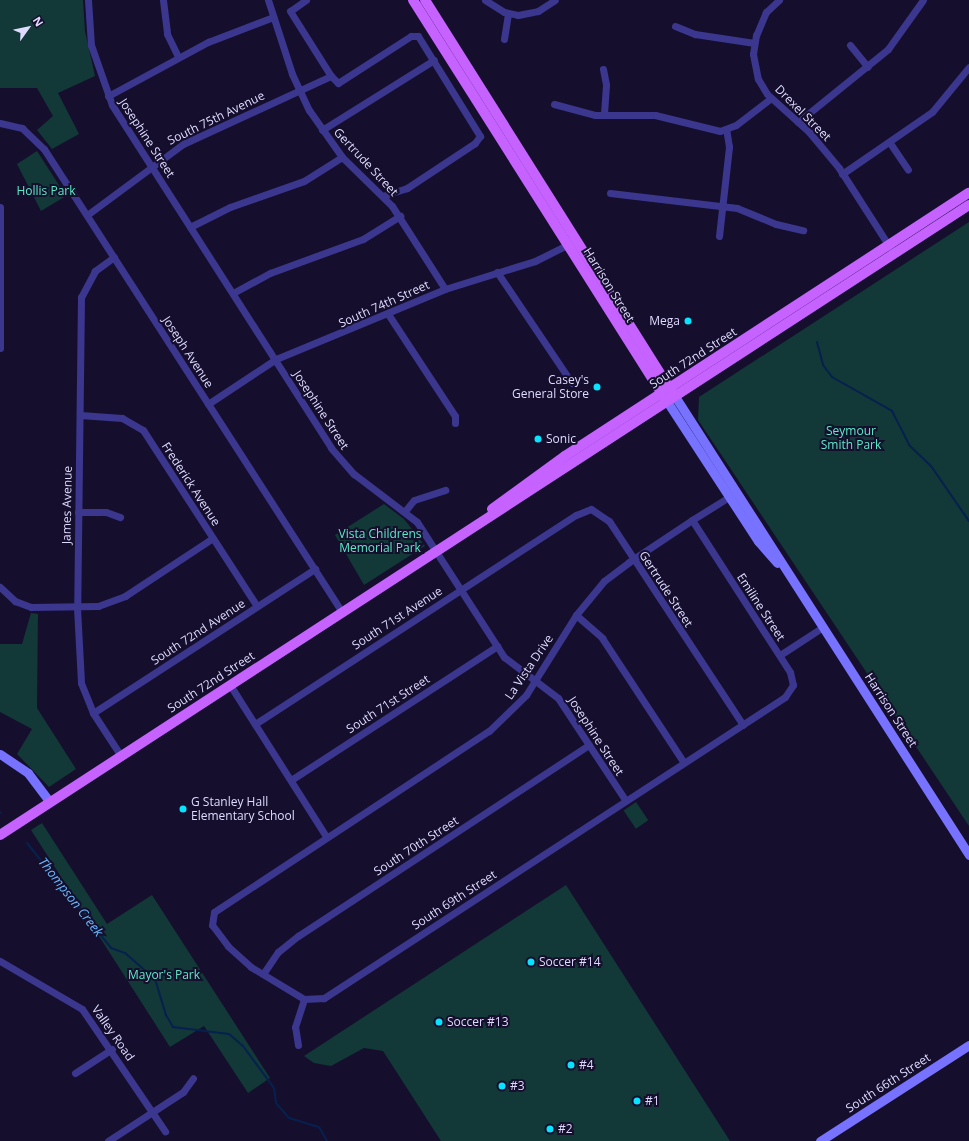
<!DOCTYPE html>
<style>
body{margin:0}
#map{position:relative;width:969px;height:1141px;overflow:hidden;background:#150f2d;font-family:"Open Sans",sans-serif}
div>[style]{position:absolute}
.green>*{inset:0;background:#123837;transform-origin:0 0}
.stream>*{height:2px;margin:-1px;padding:0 1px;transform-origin:1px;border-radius:1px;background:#06204f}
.street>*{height:7px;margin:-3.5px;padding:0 3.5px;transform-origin:3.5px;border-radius:3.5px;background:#3b378f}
.secondary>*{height:9px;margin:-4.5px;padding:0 4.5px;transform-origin:4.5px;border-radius:4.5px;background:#7772ff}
.primary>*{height:10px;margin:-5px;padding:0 5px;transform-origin:5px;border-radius:5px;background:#c662ff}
.dots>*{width:11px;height:11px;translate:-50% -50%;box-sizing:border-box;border:2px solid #150f2d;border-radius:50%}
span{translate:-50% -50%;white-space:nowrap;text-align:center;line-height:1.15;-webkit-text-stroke:4px #150f2d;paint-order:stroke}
.street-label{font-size:12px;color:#dfdbff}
.park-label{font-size:12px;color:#5ceac8}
.poi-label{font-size:12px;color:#dfdbff}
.right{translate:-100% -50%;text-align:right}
.left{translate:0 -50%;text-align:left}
.water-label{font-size:13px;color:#69b8ff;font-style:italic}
.north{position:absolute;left:8px;top:8px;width:40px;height:40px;-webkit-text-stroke:3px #150f2d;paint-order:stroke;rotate:57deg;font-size:11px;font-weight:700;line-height:16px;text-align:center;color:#dfdbff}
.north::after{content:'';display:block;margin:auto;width:14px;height:18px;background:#dfdbff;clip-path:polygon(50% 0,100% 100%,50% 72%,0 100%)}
</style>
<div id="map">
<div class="green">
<div style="clip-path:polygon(0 0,83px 0,85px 31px,95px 76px,58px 93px,79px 134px,52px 149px,37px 130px,53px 116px,37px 88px,0 88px)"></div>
<div style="clip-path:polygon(37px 151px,66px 196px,41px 211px,17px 164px)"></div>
<div style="clip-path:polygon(969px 222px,969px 826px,698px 420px,699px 397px)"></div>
<div style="clip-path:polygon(384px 504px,404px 519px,425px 546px,364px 585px,335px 535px)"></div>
<div style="clip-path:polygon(31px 613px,38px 614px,37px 708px,76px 769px,49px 787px,17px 754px,32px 729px,0 712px,0 644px,22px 644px)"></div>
<div style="left:636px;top:802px;width:22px;height:15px;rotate:56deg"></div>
<div style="clip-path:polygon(42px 823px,107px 924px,152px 895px,270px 1078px,248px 1093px,204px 1026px,170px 1047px,31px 830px)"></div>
<div style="clip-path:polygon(566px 885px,730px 1141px,441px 1141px,383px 1051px,364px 1048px,331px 1066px,314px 1063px,304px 1056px)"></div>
</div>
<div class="stream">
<div style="left:817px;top:342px;width:24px;rotate:75deg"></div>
<div style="left:823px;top:365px;width:15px;rotate:53deg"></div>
<div style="left:832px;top:377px;width:69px;rotate:29.5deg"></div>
<div style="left:892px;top:411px;width:38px;rotate:63deg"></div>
<div style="left:909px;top:445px;width:30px;rotate:44deg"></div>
<div style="left:931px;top:466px;width:67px;rotate:55.4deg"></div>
<div style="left:0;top:812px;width:1px;rotate:45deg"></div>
<div style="left:27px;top:843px;width:134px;rotate:51.3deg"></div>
<div style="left:111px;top:948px;width:15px;rotate:20deg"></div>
<div style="left:125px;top:953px;width:40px;rotate:41deg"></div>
<div style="left:155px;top:979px;width:38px;rotate:73deg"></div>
<div style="left:166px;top:1015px;width:14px;rotate:60deg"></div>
<div style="left:173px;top:1027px;width:56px;rotate:7.1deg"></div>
<div style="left:229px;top:1034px;width:18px;rotate:41deg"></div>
<div style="left:243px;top:1046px;width:52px;rotate:53.6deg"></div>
<div style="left:274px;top:1088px;width:15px;rotate:82deg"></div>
<div style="left:276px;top:1103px;width:20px;rotate:49deg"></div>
<div style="left:289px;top:1118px;width:31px;rotate:17deg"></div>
<div style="left:319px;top:1127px;width:16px;rotate:60deg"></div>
</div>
<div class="street">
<div style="left:88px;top:0;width:45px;rotate:86.2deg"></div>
<div style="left:91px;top:45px;width:64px;rotate:70.7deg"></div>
<div style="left:112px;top:105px;width:407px;rotate:57.4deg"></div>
<div style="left:331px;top:448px;width:35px;rotate:49deg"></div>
<div style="left:354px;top:474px;width:79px;rotate:37.3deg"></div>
<div style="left:417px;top:522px;width:161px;rotate:57.2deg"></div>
<div style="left:504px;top:657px;width:68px;rotate:37.2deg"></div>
<div style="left:558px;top:698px;width:123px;rotate:56.6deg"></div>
<div style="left:163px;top:0;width:34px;rotate:83deg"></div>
<div style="left:167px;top:34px;width:25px;rotate:64deg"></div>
<div style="left:268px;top:0;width:78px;rotate:72deg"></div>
<div style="left:292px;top:74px;width:40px;rotate:65deg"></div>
<div style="left:309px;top:110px;width:57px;rotate:54.9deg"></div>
<div style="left:342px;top:157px;width:70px;rotate:44.4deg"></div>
<div style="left:392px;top:206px;width:98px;rotate:57.4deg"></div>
<div style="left:306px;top:0;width:19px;rotate:145deg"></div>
<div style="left:290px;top:11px;width:77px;rotate:57.8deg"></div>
<div style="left:485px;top:0;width:22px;rotate:32deg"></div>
<div style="left:504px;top:12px;width:14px;rotate:12deg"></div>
<div style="left:518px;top:15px;width:20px;rotate:-11deg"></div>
<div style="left:538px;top:11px;width:20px;rotate:-33deg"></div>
<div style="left:779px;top:0;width:18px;rotate:137deg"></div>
<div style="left:766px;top:12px;width:25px;rotate:113deg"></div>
<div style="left:756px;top:35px;width:19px;rotate:99deg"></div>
<div style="left:753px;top:54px;width:25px;rotate:79deg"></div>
<div style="left:758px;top:79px;width:17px;rotate:59deg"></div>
<div style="left:767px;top:94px;width:57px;rotate:42.1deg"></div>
<div style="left:809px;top:132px;width:47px;rotate:50.2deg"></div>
<div style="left:839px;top:168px;width:96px;rotate:57.3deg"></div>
<div style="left:675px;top:26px;width:22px;rotate:22deg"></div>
<div style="left:695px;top:34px;width:60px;rotate:8.7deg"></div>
<div style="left:504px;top:39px;width:26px;rotate:-81deg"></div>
<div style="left:850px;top:45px;width:28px;rotate:51deg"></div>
<div style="left:603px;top:69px;width:16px;rotate:79deg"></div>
<div style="left:606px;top:85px;width:30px;rotate:94deg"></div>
<div style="left:108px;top:96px;width:114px;rotate:-28.4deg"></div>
<div style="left:208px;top:42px;width:70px;rotate:-21deg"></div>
<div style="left:554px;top:104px;width:42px;rotate:15deg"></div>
<div style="left:595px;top:115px;width:60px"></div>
<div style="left:655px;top:115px;width:67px;rotate:13.8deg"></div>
<div style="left:720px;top:131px;width:17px;rotate:-21deg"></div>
<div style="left:736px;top:125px;width:44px;rotate:-37.6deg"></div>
<div style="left:798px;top:122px;width:116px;rotate:-39deg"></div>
<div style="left:888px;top:49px;width:60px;rotate:-54.5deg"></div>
<div style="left:0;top:123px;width:23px;rotate:13deg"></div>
<div style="left:22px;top:128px;width:30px;rotate:44deg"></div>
<div style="left:44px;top:149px;width:551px;rotate:57.23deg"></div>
<div style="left:322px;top:130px;width:132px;rotate:-32deg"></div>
<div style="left:890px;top:143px;width:32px;rotate:56deg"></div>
<div style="left:842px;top:174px;width:109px;rotate:-34.6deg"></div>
<div style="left:932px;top:112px;width:58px;rotate:-50.6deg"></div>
<div style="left:610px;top:193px;width:128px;rotate:6.7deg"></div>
<div style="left:737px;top:208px;width:42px;rotate:22.3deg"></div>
<div style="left:776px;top:224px;width:28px;rotate:13deg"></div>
<div style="left:0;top:207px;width:141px;rotate:90deg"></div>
<div style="left:87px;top:215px;width:119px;rotate:-36.5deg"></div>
<div style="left:183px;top:144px;width:163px;rotate:-24.7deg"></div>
<div style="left:331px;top:76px;width:10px;rotate:45deg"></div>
<div style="left:338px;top:83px;width:87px;rotate:-32.8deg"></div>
<div style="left:411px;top:36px;width:7px"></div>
<div style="left:418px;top:36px;width:118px;rotate:58.2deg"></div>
<div style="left:480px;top:136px;width:9px;rotate:126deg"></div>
<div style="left:475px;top:143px;width:82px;rotate:146.5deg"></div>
<div style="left:407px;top:188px;width:25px;rotate:162deg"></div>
<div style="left:190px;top:227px;width:45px;rotate:-26.6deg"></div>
<div style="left:230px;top:207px;width:78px;rotate:-19.4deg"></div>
<div style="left:304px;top:181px;width:45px;rotate:-32.3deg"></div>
<div style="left:719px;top:236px;width:90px;rotate:-83.6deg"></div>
<div style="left:729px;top:147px;width:18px;rotate:-99deg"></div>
<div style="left:114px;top:257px;width:24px;rotate:144deg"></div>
<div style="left:95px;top:271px;width:30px;rotate:118deg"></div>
<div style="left:81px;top:297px;width:311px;rotate:90.7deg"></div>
<div style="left:77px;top:608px;width:75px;rotate:86.9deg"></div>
<div style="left:81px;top:683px;width:32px;rotate:68deg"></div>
<div style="left:93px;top:713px;width:51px;rotate:56.9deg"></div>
<div style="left:497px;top:272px;width:134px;rotate:56deg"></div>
<div style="left:233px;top:293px;width:42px;rotate:-28.4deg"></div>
<div style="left:270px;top:273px;width:99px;rotate:-20.1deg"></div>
<div style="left:363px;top:239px;width:44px;rotate:-31.9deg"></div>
<div style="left:388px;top:314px;width:122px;rotate:56.7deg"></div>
<div style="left:455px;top:416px;width:7px;rotate:90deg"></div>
<div style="left:208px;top:404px;width:82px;rotate:-33.5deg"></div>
<div style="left:276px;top:359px;width:183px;rotate:-22.5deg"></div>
<div style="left:445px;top:289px;width:94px;rotate:-17.3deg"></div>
<div style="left:535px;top:261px;width:40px;rotate:-26.6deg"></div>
<div style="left:80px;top:415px;width:42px;rotate:4.1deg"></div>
<div style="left:122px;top:418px;width:24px;rotate:30deg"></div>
<div style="left:143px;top:430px;width:210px;rotate:57.1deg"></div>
<div style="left:405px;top:511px;width:14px;rotate:-51deg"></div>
<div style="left:414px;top:500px;width:33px;rotate:-18deg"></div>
<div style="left:78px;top:512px;width:28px"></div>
<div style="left:106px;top:512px;width:15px;rotate:20deg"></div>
<div style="left:692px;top:520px;width:181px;rotate:57.2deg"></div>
<div style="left:790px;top:672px;width:13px;rotate:77deg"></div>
<div style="left:793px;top:685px;width:14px;rotate:124deg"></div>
<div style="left:785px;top:697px;width:551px;rotate:146.86deg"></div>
<div style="left:324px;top:998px;width:20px;rotate:177deg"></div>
<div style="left:304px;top:999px;width:62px;rotate:-148.9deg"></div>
<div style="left:251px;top:967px;width:31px;rotate:-138deg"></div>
<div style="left:228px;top:946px;width:26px;rotate:-127deg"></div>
<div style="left:212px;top:925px;width:13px;rotate:-81deg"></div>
<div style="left:214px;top:912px;width:329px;rotate:-33.4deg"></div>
<div style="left:489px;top:731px;width:52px;rotate:-44.2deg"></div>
<div style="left:526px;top:695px;width:94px;rotate:-58deg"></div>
<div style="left:576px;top:615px;width:44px;rotate:-50.5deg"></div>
<div style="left:604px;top:581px;width:31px;rotate:-37deg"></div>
<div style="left:629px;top:562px;width:76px;rotate:-33.7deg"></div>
<div style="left:692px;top:520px;width:47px;rotate:-32deg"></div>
<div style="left:0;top:587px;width:21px;rotate:43deg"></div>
<div style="left:15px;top:601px;width:17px;rotate:21deg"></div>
<div style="left:31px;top:607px;width:67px;rotate:-0.9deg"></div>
<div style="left:98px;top:606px;width:29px;rotate:-20deg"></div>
<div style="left:125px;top:596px;width:105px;rotate:-33.4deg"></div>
<div style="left:576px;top:615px;width:35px;rotate:41deg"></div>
<div style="left:602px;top:638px;width:149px;rotate:56.7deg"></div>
<div style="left:780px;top:655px;width:51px;rotate:-33.1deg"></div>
<div style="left:230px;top:685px;width:179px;rotate:57.6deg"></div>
<div style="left:93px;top:713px;width:265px;rotate:-33deg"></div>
<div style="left:255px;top:724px;width:383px;rotate:-33.1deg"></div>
<div style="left:576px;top:515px;width:16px;rotate:-22deg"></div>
<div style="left:591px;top:509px;width:22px;rotate:34deg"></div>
<div style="left:609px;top:521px;width:244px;rotate:56.7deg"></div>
<div style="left:291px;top:780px;width:246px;rotate:-33deg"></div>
<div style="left:0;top:961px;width:95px;rotate:30.3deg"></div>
<div style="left:82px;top:1009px;width:148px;rotate:55.8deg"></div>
<div style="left:263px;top:974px;width:27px;rotate:-56deg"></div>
<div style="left:278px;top:952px;width:26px;rotate:-39deg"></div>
<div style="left:298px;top:936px;width:348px;rotate:-33.3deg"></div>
<div style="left:298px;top:1045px;width:18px;rotate:-99deg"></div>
<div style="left:295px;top:1027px;width:29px;rotate:-72deg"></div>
<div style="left:75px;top:1073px;width:44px;rotate:-33deg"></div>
<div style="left:108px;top:1141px;width:90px;rotate:-33.2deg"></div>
<div style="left:183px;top:1092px;width:17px;rotate:-54deg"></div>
</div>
<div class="secondary">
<div style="left:676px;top:398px;width:543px;rotate:57.33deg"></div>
<div style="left:668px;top:403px;width:165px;rotate:56.9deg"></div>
<div style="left:758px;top:541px;width:29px;rotate:49deg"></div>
<div style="left:0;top:754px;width:34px;rotate:34deg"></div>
<div style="left:28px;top:773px;width:36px;rotate:53deg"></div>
<div style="left:820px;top:1141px;width:177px;rotate:-32.8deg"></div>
</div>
<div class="primary">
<div style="left:413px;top:0;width:472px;rotate:57.7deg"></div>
<div style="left:425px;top:0;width:467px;rotate:57.8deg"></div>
<div style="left:492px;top:509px;width:90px;rotate:-36deg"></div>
<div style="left:565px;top:456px;width:482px;rotate:-33.1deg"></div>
<div style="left:0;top:835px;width:1156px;rotate:-33.03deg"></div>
</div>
<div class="dots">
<div style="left:688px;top:321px;background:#07e4ff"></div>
<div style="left:597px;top:387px;background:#07e4ff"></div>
<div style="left:538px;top:439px;background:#07e4ff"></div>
<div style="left:183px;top:809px;background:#07e4ff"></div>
<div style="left:531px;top:962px;background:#07e4ff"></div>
<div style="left:439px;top:1022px;background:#07e4ff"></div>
<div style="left:571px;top:1065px;background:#07e4ff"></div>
<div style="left:502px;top:1086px;background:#07e4ff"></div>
<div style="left:637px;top:1101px;background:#07e4ff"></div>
<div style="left:550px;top:1129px;background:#07e4ff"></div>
</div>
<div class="street-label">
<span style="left:803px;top:113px;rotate:45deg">Drexel Street</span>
<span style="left:216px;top:118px;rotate:-26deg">South 75th Avenue</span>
<span style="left:147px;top:138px;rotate:57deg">Josephine Street</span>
<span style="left:366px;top:162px;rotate:47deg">Gertrude Street</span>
<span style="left:609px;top:285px;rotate:58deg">Harrison Street</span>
<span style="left:384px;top:304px;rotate:-24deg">South 74th Street</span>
<span style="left:188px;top:352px;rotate:57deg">Joseph Avenue</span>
<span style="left:693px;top:358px;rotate:-33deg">South 72nd Street</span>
<span style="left:321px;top:410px;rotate:57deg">Josephine Street</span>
<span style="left:191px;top:484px;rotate:57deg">Frederick Avenue</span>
<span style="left:67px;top:505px;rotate:-89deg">James Avenue</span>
<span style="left:666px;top:589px;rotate:57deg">Gertrude Street</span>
<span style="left:761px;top:607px;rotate:57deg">Emiline Street</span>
<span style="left:397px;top:618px;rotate:-33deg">South 71st Avenue</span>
<span style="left:198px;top:632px;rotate:-33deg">South 72nd Avenue</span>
<span style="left:529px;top:667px;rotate:-56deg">La Vista Drive</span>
<span style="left:211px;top:682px;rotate:-33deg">South 72nd Street</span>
<span style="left:388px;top:704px;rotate:-33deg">South 71st Street</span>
<span style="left:891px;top:710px;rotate:57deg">Harrison Street</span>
<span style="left:596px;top:736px;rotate:57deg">Josephine Street</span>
<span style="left:416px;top:846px;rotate:-33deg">South 70th Street</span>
<span style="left:454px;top:900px;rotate:-33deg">South 69th Street</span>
<span style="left:113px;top:1033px;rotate:55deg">Valley Road</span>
<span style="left:888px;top:1083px;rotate:-33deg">South 66th Street</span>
</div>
<div class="park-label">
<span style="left:46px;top:191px">Hollis Park</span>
<span style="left:851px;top:438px">Seymour<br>Smith Park</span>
<span style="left:380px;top:541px">Vista Childrens<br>Memorial Park</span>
<span style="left:164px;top:975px">Mayor's Park</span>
</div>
<div class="poi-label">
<span class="right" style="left:680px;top:321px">Mega</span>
<span class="right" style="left:589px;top:387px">Casey's<br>General Store</span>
<span class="left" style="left:546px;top:439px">Sonic</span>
<span class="left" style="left:191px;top:809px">G Stanley Hall<br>Elementary School</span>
<span class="left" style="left:539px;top:962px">Soccer #14</span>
<span class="left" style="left:447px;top:1022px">Soccer #13</span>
<span class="left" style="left:579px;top:1065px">#4</span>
<span class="left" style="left:510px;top:1086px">#3</span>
<span class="left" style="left:645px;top:1101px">#1</span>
<span class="left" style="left:558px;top:1129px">#2</span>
</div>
<div class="water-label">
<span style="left:71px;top:897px;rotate:52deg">Thompson Creek</span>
</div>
<div class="north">N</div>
</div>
